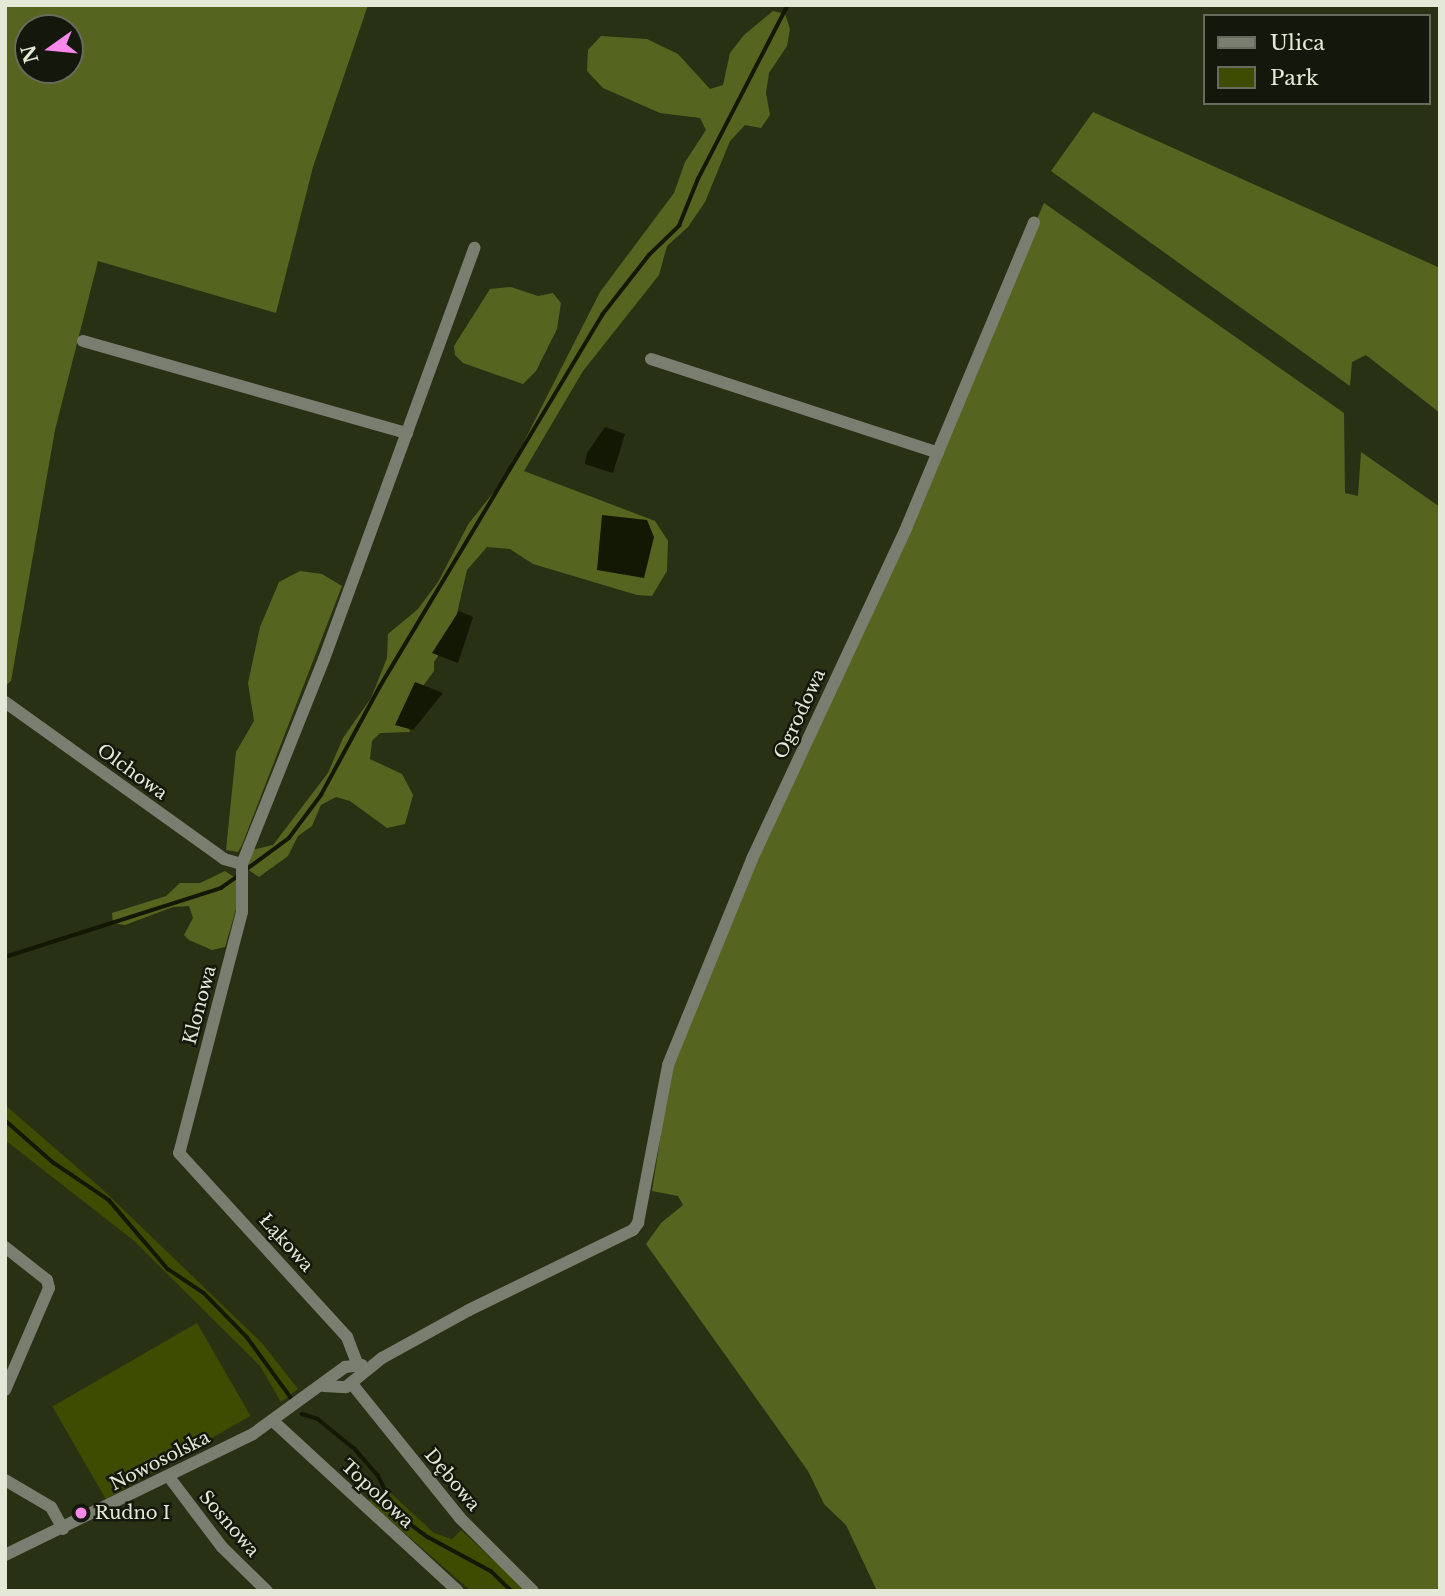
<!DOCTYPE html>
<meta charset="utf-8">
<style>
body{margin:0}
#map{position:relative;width:1445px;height:1596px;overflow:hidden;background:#293114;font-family:"Libre Baskerville",serif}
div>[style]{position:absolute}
.green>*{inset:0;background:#3d4c00;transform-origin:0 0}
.forest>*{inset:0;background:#55651f}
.water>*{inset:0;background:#121803}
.stream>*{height:3.5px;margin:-1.75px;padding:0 1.75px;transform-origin:1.75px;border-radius:1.75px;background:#121803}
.minor>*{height:12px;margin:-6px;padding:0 6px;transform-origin:6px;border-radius:6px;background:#797e70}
.dots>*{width:19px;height:19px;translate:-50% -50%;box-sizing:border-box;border:4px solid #14170b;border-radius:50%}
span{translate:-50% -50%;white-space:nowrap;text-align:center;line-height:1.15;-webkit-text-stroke:5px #14170b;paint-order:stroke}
.street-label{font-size:18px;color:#e3e8d7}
.poi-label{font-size:18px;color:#e3e8d7}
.left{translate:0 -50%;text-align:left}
.frame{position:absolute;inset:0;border:7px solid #e3e8d7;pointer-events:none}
.legend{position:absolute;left:1203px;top:14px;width:228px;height:91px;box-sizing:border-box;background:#14170b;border:2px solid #676b5d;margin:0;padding:9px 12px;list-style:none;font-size:21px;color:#e3e8d7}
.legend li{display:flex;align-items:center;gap:14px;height:35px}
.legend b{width:35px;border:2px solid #676b5d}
.north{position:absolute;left:14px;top:14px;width:70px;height:70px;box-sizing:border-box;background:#14170b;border:2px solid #676b5d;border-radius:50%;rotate:255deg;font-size:19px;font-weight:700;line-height:28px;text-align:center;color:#e3e8d7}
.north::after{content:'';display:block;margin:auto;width:24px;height:32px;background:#f888eb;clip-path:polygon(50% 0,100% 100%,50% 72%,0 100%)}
</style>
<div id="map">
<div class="green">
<div style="clip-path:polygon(5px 1105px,101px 1188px,262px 1343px,298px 1389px,281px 1402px,260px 1366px,133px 1240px,5px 1140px)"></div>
<div style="left:197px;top:1323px;width:107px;height:167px;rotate:60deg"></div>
<div style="clip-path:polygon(384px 1487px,434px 1533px,452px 1539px,461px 1530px,527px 1591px,471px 1591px,368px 1501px)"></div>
</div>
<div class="forest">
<div style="clip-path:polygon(evenodd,5px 5px,368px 5px,313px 167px,276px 313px,98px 261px,55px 430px,11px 681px,5px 686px,5px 5px,28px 28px,70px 28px,70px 70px,28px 70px,28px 28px)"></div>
<div style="clip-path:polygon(773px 11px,785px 14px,790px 29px,787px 46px,769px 73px,766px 93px,770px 115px,761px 128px,745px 125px,730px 141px,705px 202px,688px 227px,667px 246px,659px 275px,583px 371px,524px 471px,655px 521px,668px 541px,667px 571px,652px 596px,637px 595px,533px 564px,510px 549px,487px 547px,467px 570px,452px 635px,434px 662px,434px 671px,404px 712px,410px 732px,380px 733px,372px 741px,370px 759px,402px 774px,413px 795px,405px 824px,387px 828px,350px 801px,336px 797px,321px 805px,312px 826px,298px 836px,288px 856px,259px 877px,247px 869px,252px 850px,273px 845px,328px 773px,343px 738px,371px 698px,387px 658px,388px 634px,418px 609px,438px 582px,469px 523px,506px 477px,600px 292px,674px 193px,685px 162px,706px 130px,700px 118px,660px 113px,603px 88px,587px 71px,588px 50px,601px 36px,647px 39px,678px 54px,710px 89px,723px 85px,730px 53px,744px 35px)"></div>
<div style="clip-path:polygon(1093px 112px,1440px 268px,1440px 413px,1366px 355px,1352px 362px,1350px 386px,1051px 171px)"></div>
<div style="clip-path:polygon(1044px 203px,1344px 413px,1345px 493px,1358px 496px,1361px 452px,1440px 507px,1440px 1591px,877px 1591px,846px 1525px,824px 1504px,808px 1471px,646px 1244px,661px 1223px,683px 1205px,678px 1196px,652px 1191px,671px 1068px,755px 861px)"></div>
<div style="clip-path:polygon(511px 287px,538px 296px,553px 293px,561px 303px,557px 329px,536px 371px,523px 384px,463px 363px,455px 355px,454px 346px,490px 289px)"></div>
<div style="clip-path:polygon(300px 571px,322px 574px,342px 586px,242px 845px,238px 852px,226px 850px,236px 752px,254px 721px,248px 683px,260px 627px,279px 582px)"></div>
<div style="clip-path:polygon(225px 871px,237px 879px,241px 892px,225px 947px,212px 950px,189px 940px,184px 935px,193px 918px,189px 906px,173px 907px,125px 925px,113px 923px,112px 913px,166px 896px,180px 883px,200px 883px)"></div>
</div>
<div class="water">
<div style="clip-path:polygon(605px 427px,625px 434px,613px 473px,585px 464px,587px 453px)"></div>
<div style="clip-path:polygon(602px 515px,647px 520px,654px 537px,644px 578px,597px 570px)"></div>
<div style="clip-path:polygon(459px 611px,473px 617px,458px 663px,432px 653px)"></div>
<div style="clip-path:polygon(415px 682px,443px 693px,413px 730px,395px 725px)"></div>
</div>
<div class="stream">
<div style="left:247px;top:869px;width:52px;rotate:-36.4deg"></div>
<div style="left:289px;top:838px;width:54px;rotate:-53.3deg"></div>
<div style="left:321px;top:795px;width:122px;rotate:-61.5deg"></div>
<div style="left:379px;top:688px;width:435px;rotate:-59.1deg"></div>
<div style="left:602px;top:315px;width:76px;rotate:-51.9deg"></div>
<div style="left:649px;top:255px;width:42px;rotate:-44deg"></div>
<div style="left:679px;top:226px;width:51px;rotate:-68deg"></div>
<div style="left:698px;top:179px;width:196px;rotate:-62.7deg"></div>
<div style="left:5px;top:957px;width:227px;rotate:-17.7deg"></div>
<div style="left:221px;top:888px;width:21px;rotate:-35deg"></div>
<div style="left:5px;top:1120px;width:65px;rotate:41.3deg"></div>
<div style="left:54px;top:1163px;width:66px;rotate:33.9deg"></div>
<div style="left:109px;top:1200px;width:91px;rotate:49.5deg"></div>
<div style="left:168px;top:1269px;width:43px;rotate:33.7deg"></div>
<div style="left:204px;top:1293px;width:62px;rotate:45.7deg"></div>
<div style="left:247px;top:1337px;width:77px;rotate:54deg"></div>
<div style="left:302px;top:1414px;width:17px;rotate:17deg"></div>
<div style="left:318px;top:1419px;width:48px;rotate:39deg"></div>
<div style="left:355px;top:1449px;width:35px;rotate:49deg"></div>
<div style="left:378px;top:1475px;width:43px;rotate:64deg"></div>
<div style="left:397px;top:1514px;width:39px;rotate:37deg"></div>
<div style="left:428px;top:1537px;width:72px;rotate:28.4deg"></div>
<div style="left:491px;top:1571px;width:29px;rotate:44deg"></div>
</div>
<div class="minor">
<div style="left:83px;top:341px;width:337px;rotate:15.9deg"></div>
<div style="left:651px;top:359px;width:302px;rotate:18.1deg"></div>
<div style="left:5px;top:702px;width:269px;rotate:35.6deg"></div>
<div style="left:224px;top:859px;width:19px;rotate:16deg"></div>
<div style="left:242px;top:864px;width:221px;rotate:-68.2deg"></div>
<div style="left:324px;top:659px;width:438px;rotate:-69.9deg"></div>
<div style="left:242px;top:864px;width:48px;rotate:90deg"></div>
<div style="left:242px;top:912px;width:249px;rotate:104.6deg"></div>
<div style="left:179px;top:1153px;width:249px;rotate:47.6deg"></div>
<div style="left:347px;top:1337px;width:28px;rotate:69deg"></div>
<div style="left:5px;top:1247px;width:53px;rotate:38.2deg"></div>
<div style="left:47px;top:1280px;width:8px;rotate:76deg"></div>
<div style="left:49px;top:1288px;width:111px;rotate:113.3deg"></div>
<div style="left:352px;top:1384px;width:172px;rotate:51.1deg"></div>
<div style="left:460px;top:1518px;width:103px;rotate:45deg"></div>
<div style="left:324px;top:1386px;width:22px;rotate:3deg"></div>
<div style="left:346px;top:1387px;width:46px;rotate:-38.9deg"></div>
<div style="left:382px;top:1358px;width:99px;rotate:-28.9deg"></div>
<div style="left:469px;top:1310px;width:182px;rotate:-26deg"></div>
<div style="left:633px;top:1230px;width:9px;rotate:-54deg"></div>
<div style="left:638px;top:1223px;width:161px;rotate:-79.2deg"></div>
<div style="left:668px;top:1065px;width:222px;rotate:-67.8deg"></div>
<div style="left:752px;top:859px;width:367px;rotate:-65deg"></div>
<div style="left:907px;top:526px;width:329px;rotate:-67.3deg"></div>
<div style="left:273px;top:1421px;width:251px;rotate:42.6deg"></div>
<div style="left:169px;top:1477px;width:88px;rotate:52.9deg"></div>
<div style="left:222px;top:1547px;width:63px;rotate:44.4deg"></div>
<div style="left:5px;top:1480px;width:53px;rotate:30.4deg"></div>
<div style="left:51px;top:1507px;width:25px;rotate:61deg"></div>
<div style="left:5px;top:1555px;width:276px;rotate:-26deg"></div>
<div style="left:253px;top:1434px;width:114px;rotate:-36.1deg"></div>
<div style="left:345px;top:1367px;width:17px;rotate:-7deg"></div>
</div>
<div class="dots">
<div style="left:81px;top:1513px;background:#f888eb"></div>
</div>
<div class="street-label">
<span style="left:800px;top:714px;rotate:-65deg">Ogrodowa</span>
<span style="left:132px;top:772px;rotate:36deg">Olchowa</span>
<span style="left:200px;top:1005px;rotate:-75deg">Klonowa</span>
<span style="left:286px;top:1243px;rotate:48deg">Łąkowa</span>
<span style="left:160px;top:1461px;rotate:-27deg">Nowosolska</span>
<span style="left:452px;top:1480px;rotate:50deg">Dębowa</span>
<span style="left:377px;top:1494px;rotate:43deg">Topolowa</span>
<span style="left:229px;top:1524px;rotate:49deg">Sosnowa</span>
</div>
<div class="poi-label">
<span class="left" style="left:95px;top:1513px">Rudno I</span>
</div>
<div class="frame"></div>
<ul class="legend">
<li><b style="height:9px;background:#797e70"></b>Ulica</li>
<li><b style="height:19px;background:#3d4c00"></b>Park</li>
</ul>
<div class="north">N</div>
</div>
